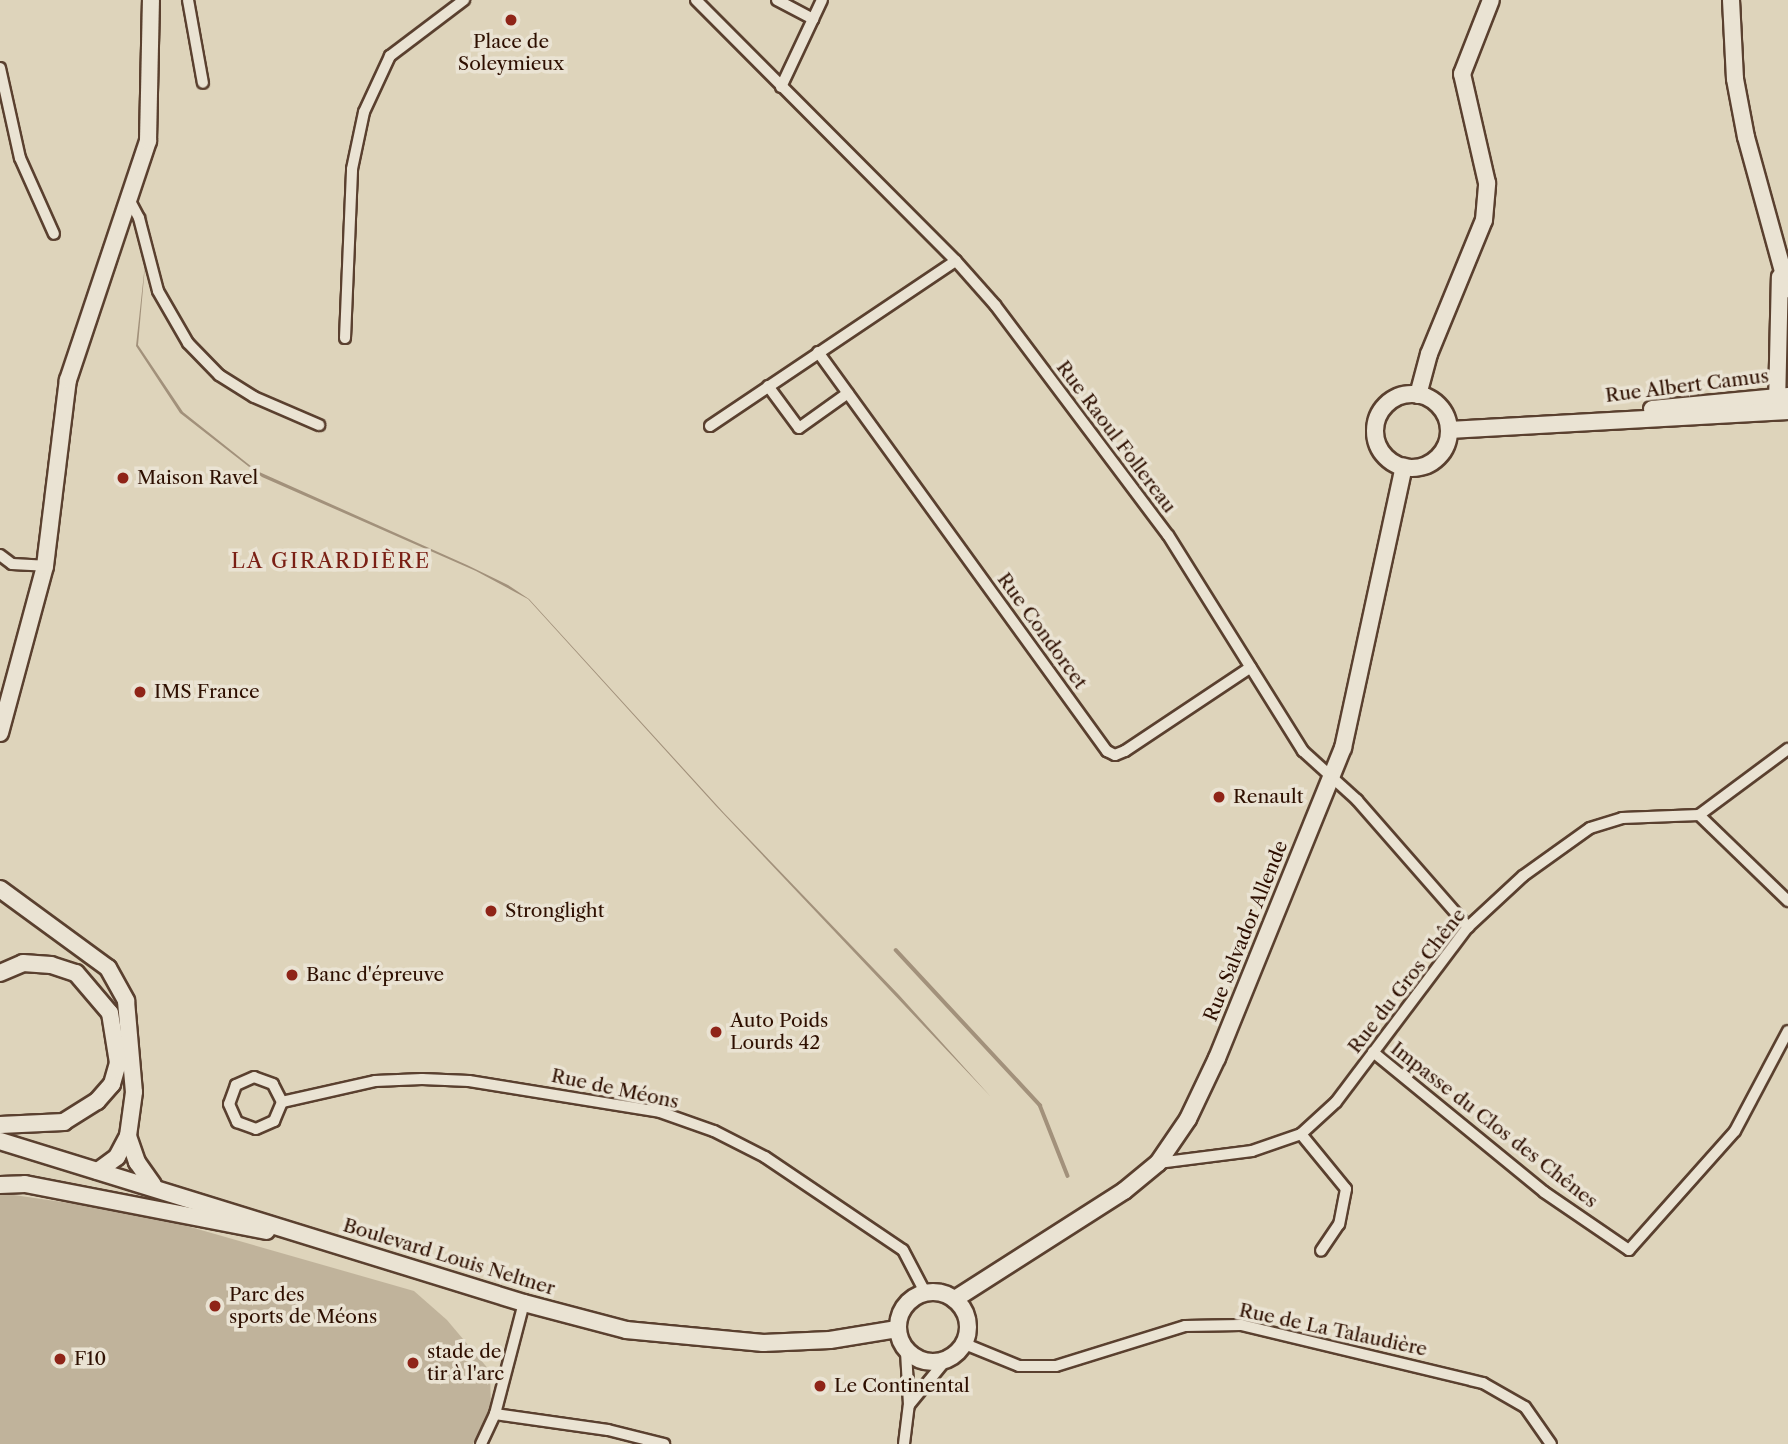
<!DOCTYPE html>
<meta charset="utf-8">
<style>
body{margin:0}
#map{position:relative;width:1788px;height:1444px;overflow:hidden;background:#ded4bb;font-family:"Libre Caslon Text",serif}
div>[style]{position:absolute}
.green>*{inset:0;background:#c0b39b}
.water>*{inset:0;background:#a2917b}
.stream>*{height:3.5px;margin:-1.75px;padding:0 1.75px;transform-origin:1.75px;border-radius:1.75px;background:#a2917b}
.roads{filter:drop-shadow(2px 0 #5a402f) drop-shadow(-2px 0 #5a402f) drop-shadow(0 2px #5a402f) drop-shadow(0 -2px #5a402f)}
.street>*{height:10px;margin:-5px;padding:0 5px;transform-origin:5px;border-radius:5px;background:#eae3d3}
.secondary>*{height:16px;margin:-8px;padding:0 8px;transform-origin:8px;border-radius:8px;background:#eae3d3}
.secondary>.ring{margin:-8px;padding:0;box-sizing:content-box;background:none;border:16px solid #eae3d3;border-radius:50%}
.dots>*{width:19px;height:19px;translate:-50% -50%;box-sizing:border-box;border:4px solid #eae3d3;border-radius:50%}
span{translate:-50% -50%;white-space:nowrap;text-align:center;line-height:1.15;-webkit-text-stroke:7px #eae3d3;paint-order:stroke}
.poi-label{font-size:19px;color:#2e0f00}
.left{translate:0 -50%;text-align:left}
.street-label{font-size:19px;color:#2e0f00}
.neighbourhood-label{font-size:21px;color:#7a1f14;letter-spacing:2px}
</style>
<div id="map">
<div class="green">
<div style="clip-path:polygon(0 1193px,145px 1214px,414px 1291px,447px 1320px,490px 1371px,491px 1409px,473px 1444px,0 1444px)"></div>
</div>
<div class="water">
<div style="clip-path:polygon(138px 207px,147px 215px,148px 232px,138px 345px,183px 412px,257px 471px,467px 565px,508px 585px,529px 599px,724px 813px,899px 995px,991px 1097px,716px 806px,528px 599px,476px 571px,262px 477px,180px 413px,136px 346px,146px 255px,145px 222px)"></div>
</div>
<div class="stream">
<div style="left:896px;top:950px;width:212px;rotate:47.1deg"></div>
<div style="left:1040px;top:1105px;width:76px;rotate:68.5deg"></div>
</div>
<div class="roads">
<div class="street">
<div style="left:188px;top:0;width:84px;rotate:79.8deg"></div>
<div style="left:696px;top:0;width:368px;rotate:45.1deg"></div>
<div style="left:956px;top:261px;width:59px;rotate:48.4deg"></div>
<div style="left:995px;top:305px;width:288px;rotate:53.1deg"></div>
<div style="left:1168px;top:535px;width:255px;rotate:58deg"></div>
<div style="left:1303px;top:751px;width:73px;rotate:42.2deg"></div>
<div style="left:1357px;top:800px;width:169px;rotate:48.8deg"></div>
<div style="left:777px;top:0;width:41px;rotate:27.8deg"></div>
<div style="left:0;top:68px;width:92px;rotate:77.5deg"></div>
<div style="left:20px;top:158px;width:83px;rotate:65.9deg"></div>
<div style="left:781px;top:87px;width:96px;rotate:-64.8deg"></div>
<div style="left:130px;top:201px;width:19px;rotate:62deg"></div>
<div style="left:139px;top:218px;width:75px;rotate:75.4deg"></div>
<div style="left:158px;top:291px;width:60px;rotate:60deg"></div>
<div style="left:188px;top:343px;width:45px;rotate:45.9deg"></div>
<div style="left:219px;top:375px;width:41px;rotate:32.2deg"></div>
<div style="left:254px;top:397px;width:71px;rotate:23.3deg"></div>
<div style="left:345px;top:338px;width:169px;rotate:-87.6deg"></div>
<div style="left:352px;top:169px;width:58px;rotate:-78.1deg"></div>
<div style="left:364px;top:112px;width:62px;rotate:-65.1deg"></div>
<div style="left:390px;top:56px;width:93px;rotate:-37.1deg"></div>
<div style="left:818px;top:352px;width:493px;rotate:54.1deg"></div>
<div style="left:1107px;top:751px;width:9px;rotate:27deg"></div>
<div style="left:1115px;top:755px;width:11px;rotate:-22deg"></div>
<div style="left:1125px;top:751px;width:151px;rotate:-33.7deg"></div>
<div style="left:768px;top:386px;width:52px;rotate:53.6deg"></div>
<div style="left:799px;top:428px;width:60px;rotate:-35.5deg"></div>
<div style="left:710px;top:426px;width:296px;rotate:-33.9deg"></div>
<div style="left:0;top:555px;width:15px;rotate:37deg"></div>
<div style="left:12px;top:564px;width:33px;rotate:3deg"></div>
<div style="left:1699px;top:815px;width:124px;rotate:44deg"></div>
<div style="left:1373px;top:1052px;width:221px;rotate:39.3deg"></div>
<div style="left:1544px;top:1192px;width:103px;rotate:34.3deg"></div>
<div style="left:1629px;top:1250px;width:159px;rotate:-48.3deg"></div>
<div style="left:1735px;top:1131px;width:113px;rotate:-62.1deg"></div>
<div style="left:282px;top:1102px;width:20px;rotate:-117deg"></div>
<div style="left:273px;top:1084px;width:20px;rotate:-160deg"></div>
<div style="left:254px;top:1077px;width:20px;rotate:156deg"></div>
<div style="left:236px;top:1085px;width:20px;rotate:110deg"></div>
<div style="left:229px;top:1104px;width:20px;rotate:66deg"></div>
<div style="left:237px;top:1122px;width:20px;rotate:20deg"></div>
<div style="left:256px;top:1129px;width:20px;rotate:-24deg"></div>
<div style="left:274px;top:1121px;width:21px;rotate:-67deg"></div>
<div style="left:282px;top:1102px;width:95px;rotate:-12.7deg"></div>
<div style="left:375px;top:1081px;width:47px;rotate:-2.4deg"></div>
<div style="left:422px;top:1079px;width:47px;rotate:2.4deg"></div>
<div style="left:469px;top:1081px;width:193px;rotate:9.2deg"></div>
<div style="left:660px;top:1112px;width:57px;rotate:19.4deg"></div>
<div style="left:714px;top:1131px;width:57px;rotate:27deg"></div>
<div style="left:765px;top:1157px;width:166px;rotate:34deg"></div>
<div style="left:903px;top:1250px;width:47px;rotate:62.4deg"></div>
<div style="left:1301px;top:1134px;width:71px;rotate:50.7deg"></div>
<div style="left:1346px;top:1189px;width:36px;rotate:101deg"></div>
<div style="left:1339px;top:1224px;width:32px;rotate:124deg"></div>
<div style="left:1158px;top:1163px;width:95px;rotate:-7.3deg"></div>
<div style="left:1252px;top:1151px;width:52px;rotate:-19.1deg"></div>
<div style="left:1301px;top:1134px;width:47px;rotate:-42.4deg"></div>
<div style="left:1336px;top:1102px;width:219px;rotate:-53deg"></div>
<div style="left:1468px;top:927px;width:75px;rotate:-42.8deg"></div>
<div style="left:1523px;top:876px;width:82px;rotate:-35.6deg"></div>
<div style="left:1590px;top:828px;width:34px;rotate:-17deg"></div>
<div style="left:1622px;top:818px;width:77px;rotate:-2.2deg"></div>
<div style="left:1699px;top:815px;width:111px;rotate:-36.6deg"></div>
<div style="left:965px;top:1344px;width:58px;rotate:22.2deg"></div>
<div style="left:1019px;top:1366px;width:37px"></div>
<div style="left:1056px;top:1366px;width:135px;rotate:-17.2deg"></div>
<div style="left:1185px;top:1326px;width:56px;rotate:-1deg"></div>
<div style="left:1241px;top:1325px;width:249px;rotate:13.5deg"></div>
<div style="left:1483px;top:1383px;width:48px;rotate:29.7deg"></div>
<div style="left:1525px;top:1407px;width:45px;rotate:54.9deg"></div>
<div style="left:909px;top:1405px;width:58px;rotate:-50.6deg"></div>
<div style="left:495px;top:1414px;width:114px;rotate:8.1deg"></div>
<div style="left:608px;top:1430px;width:58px;rotate:14deg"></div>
<div style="left:481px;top:1444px;width:33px;rotate:-65deg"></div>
<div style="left:495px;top:1414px;width:115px;rotate:-75.4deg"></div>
<div style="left:904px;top:1444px;width:39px;rotate:-83deg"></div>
<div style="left:909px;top:1405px;width:54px;rotate:-93.2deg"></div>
</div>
<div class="secondary">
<div style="left:1731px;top:0;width:79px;rotate:87.1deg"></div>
<div style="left:1735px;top:79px;width:59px;rotate:79.3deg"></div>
<div style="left:1746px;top:137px;width:158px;rotate:74.6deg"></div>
<div class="ring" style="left:1375px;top:394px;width:58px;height:58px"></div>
<div style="left:1418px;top:395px;width:42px;rotate:-75deg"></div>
<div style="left:1429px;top:354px;width:145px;rotate:-67.7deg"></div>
<div style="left:1484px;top:220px;width:37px;rotate:-85deg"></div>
<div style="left:1487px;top:183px;width:112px;rotate:-102.9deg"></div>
<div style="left:1462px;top:74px;width:79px;rotate:-68.6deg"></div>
<div style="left:1777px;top:405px;width:128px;rotate:-88.7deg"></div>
<div style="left:1652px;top:409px;width:137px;rotate:-5.5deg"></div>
<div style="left:1449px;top:430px;width:340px;rotate:-3.2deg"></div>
<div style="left:0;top:733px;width:173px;rotate:-74.9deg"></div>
<div style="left:45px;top:566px;width:187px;rotate:-83deg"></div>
<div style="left:68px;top:380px;width:252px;rotate:-71.5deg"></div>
<div style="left:148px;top:141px;width:141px;rotate:-88.8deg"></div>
<div style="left:0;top:889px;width:134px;rotate:36.2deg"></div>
<div style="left:108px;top:968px;width:38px;rotate:61deg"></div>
<div style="left:126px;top:1001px;width:91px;rotate:85deg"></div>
<div style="left:134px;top:1092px;width:44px;rotate:97.8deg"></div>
<div style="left:128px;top:1136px;width:24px;rotate:118deg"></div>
<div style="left:117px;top:1157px;width:24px;rotate:144deg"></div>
<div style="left:0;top:973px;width:25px;rotate:-23deg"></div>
<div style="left:23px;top:963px;width:28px;rotate:4deg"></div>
<div style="left:51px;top:965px;width:26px;rotate:18deg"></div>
<div style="left:76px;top:973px;width:52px;rotate:49.6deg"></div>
<div style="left:110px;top:1013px;width:51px;rotate:80.9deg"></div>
<div style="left:118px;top:1063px;width:22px;rotate:106deg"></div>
<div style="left:112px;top:1084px;width:23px;rotate:131deg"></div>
<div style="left:97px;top:1101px;width:39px;rotate:148deg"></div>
<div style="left:64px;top:1122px;width:64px;rotate:177.3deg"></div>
<div style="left:128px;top:1136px;width:28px;rotate:71deg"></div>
<div style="left:137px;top:1162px;width:28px;rotate:55deg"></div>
<div style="left:0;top:1141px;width:548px;rotate:17.18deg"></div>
<div style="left:524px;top:1303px;width:106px;rotate:14.8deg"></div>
<div style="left:626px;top:1330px;width:138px;rotate:5.4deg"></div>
<div style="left:763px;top:1343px;width:67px;rotate:-2.6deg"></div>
<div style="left:830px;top:1340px;width:68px;rotate:-9.3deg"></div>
<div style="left:0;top:1185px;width:25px;rotate:-2deg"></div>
<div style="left:25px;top:1184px;width:246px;rotate:11deg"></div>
<div class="ring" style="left:898px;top:1292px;width:54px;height:54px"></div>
<div style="left:955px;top:1299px;width:201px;rotate:-32.6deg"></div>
<div style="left:1124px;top:1191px;width:44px;rotate:-39.5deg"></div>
<div style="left:1158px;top:1163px;width:53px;rotate:-55.7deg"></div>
<div style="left:1188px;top:1119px;width:68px;rotate:-64.6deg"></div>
<div style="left:1217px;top:1058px;width:335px;rotate:-67.9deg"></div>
<div style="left:1343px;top:748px;width:288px;rotate:-77.8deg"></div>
</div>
</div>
<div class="dots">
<div style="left:511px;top:20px;background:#8f2418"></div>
<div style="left:123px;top:478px;background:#8f2418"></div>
<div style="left:140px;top:692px;background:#8f2418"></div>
<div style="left:1219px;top:797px;background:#8f2418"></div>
<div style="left:491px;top:911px;background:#8f2418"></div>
<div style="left:292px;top:975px;background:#8f2418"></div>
<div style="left:716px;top:1032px;background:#8f2418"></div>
<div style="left:215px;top:1306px;background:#8f2418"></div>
<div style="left:60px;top:1359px;background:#8f2418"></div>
<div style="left:413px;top:1363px;background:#8f2418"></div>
<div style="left:820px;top:1386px;background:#8f2418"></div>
</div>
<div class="poi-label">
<span style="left:511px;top:53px">Place de<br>Soleymieux</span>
<span class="left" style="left:137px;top:478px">Maison Ravel</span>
<span class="left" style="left:154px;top:692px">IMS France</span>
<span class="left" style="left:1233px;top:797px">Renault</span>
<span class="left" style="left:505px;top:911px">Stronglight</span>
<span class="left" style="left:306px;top:975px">Banc d'épreuve</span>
<span class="left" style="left:730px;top:1032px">Auto Poids<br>Lourds 42</span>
<span class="left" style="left:229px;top:1306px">Parc des<br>sports de Méons</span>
<span class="left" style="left:427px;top:1363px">stade de<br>tir à l'arc</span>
<span class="left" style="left:74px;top:1359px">F10</span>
<span class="left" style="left:834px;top:1386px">Le Continental</span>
</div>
<div class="street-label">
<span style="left:1687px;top:386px;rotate:-7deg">Rue Albert Camus</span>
<span style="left:1116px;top:437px;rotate:53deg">Rue Raoul Follereau</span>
<span style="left:1042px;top:631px;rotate:54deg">Rue Condorcet</span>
<span style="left:1246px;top:931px;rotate:-68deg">Rue Salvador Allende</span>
<span style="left:1407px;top:981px;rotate:-52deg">Rue du Gros Chêne</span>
<span style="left:615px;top:1089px;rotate:12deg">Rue de Méons</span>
<span style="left:1494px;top:1125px;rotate:38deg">Impasse du Clos des Chênes</span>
<span style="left:449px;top:1257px;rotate:17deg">Boulevard Louis Neltner</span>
<span style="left:1333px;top:1330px;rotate:12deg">Rue de La Talaudière</span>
</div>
<div class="neighbourhood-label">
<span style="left:331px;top:561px">LA GIRARDIÈRE</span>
</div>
</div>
